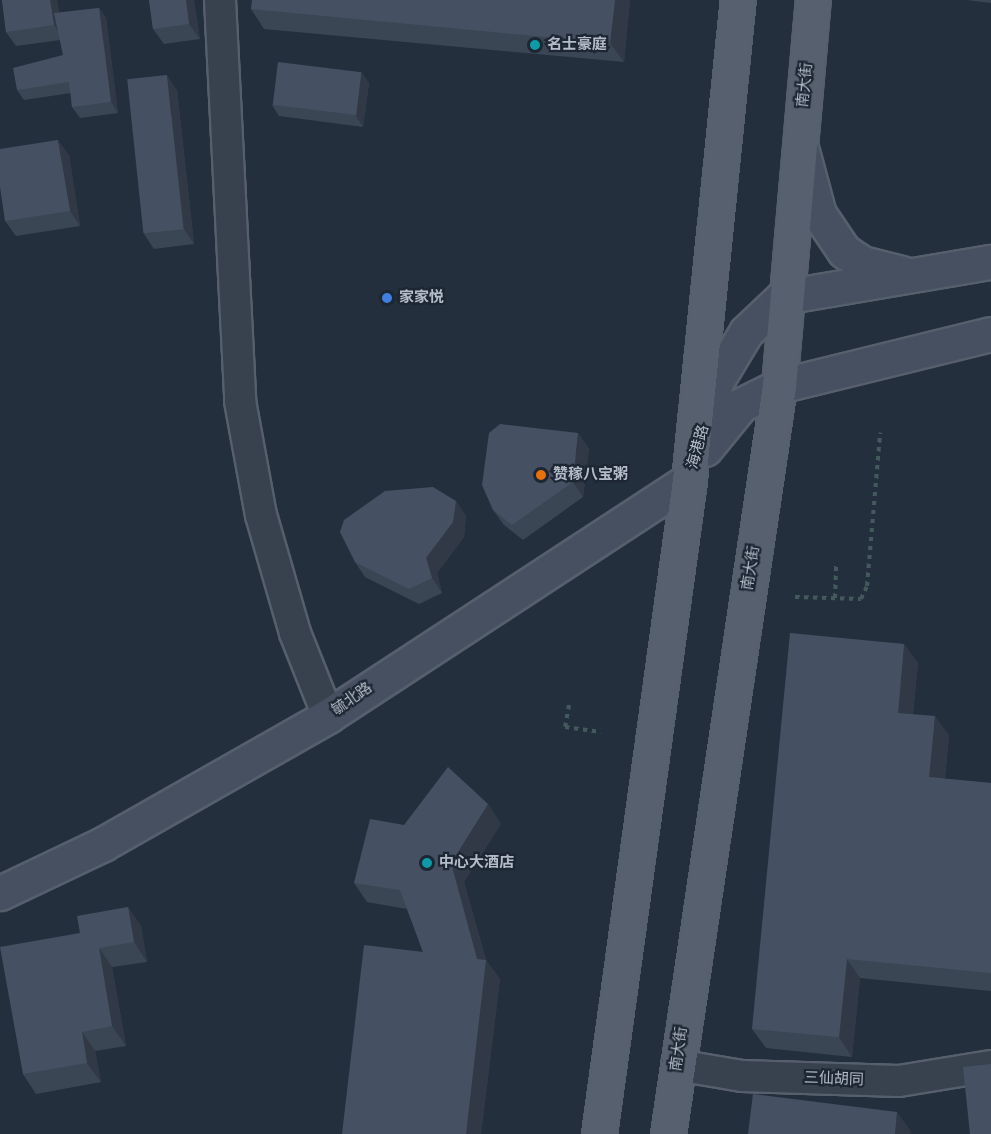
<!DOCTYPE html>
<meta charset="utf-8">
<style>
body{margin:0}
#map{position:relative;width:991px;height:1134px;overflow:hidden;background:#242f3e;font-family:"DM Sans","Noto Sans SC",sans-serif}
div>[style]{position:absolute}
.path>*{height:4px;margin-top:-2px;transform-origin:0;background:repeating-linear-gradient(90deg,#44595c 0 4.5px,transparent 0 9px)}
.roads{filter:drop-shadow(2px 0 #565f6c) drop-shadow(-2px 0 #565f6c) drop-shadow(0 2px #565f6c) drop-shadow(0 -2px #565f6c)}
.street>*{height:30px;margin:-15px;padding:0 15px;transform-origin:15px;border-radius:15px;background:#38414e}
.secondary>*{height:33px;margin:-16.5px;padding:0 16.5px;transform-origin:16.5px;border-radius:16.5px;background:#465061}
.primary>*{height:33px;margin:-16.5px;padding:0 16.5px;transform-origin:16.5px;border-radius:16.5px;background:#56606e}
.wall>*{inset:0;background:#3b4654}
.shaded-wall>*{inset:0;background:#303945}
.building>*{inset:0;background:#455162;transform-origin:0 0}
.dots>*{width:16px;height:16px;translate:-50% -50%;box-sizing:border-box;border:3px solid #1d2633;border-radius:50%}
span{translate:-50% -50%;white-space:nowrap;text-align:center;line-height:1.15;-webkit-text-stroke:4.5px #1d2633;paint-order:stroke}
.poi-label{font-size:15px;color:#b4bcc9;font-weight:700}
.left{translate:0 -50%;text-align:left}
.street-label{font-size:15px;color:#b4bcc9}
</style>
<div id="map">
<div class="path">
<div style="left:795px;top:597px;width:66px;rotate:1.7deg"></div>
<div style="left:861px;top:599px;width:14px;rotate:-65deg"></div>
<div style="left:867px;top:586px;width:154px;rotate:-85.1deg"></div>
<div style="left:835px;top:598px;width:32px;rotate:-88deg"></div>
<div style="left:569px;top:705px;width:22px;rotate:100deg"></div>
<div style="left:565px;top:727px;width:36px;rotate:8deg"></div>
</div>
<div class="roads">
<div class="street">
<div style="left:220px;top:0;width:401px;rotate:87.1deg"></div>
<div style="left:240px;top:401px;width:116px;rotate:79.6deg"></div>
<div style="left:261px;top:515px;width:123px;rotate:73.9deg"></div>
<div style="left:295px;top:633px;width:89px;rotate:68.3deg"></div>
<div style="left:677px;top:1065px;width:66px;rotate:9.6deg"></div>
<div style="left:742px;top:1076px;width:157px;rotate:1.8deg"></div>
<div style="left:899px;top:1081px;width:93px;rotate:-9.3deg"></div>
</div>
<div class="secondary">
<div style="left:802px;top:151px;width:65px;rotate:74.9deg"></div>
<div style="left:819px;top:214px;width:45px;rotate:56deg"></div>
<div style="left:844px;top:251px;width:22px;rotate:34deg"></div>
<div style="left:862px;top:263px;width:41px;rotate:14deg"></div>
<div style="left:703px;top:431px;width:51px;rotate:-75.1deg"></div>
<div style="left:716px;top:382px;width:58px;rotate:-59deg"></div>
<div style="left:746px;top:332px;width:51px;rotate:-43.4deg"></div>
<div style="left:783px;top:297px;width:211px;rotate:-9.6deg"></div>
<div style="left:705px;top:449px;width:57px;rotate:-50.7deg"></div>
<div style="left:741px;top:405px;width:42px;rotate:-26.6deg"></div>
<div style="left:779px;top:386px;width:218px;rotate:-13.8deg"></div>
<div style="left:0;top:893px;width:114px;rotate:-25.4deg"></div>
<div style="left:103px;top:844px;width:259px;rotate:-29.6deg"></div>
<div style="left:328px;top:716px;width:431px;rotate:-33.2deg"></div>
</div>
<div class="primary">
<div style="left:599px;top:1134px;width:660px;rotate:-82.16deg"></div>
<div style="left:689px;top:480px;width:482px;rotate:-84.2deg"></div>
<div style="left:668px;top:1134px;width:756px;rotate:-81.56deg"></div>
<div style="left:779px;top:386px;width:387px;rotate:-85deg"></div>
</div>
</div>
<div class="wall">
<div style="clip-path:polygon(2px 0,57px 0,59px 13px,99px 8px,106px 18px,118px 113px,80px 118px,72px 107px,71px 93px,24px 100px,17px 90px,63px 55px,60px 40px,16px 46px,6px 32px)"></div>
<div style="clip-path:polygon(149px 0,194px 0,200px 39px,164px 44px,153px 29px)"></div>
<div style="clip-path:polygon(630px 0,624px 62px,264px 29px,251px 9px)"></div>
<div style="clip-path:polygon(966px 0,991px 0,991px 3px)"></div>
<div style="clip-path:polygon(361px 72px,369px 83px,363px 127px,279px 116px,272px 105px)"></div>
<div style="clip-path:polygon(177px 90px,194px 244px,154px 249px,144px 234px)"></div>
<div style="clip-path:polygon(69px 155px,80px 226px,16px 236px,5px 221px)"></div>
<div style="clip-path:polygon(589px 448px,583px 497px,523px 540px,504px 525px,493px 510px)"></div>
<div style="clip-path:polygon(456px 501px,466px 516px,464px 537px,437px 573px,442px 593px,419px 604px,365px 577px,355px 562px)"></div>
<div style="clip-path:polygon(904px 644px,918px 663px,913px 714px,949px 735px,945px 779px,991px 783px,991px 991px,860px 978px,852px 1057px,766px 1048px,752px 1029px)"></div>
<div style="clip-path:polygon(488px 804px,501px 824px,464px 882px,486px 960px,500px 979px,481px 1134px,342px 1134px,423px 952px,407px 909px,367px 902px,354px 883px,404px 825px)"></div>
<div style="clip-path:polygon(128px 907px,141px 926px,147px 962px,112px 967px,126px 1046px,95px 1051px,101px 1082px,36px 1094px,23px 1074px,80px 933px)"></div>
</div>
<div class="shaded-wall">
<div style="clip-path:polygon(50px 0,57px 0,64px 39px,54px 25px)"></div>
<div style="clip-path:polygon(186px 0,194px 0,200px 39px,189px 24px)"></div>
<div style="clip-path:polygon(615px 0,630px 0,624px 62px,610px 43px)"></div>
<div style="clip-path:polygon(99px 8px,106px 18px,118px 113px,111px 102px)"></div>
<div style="clip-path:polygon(361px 72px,369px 83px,363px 127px,356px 116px)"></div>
<div style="clip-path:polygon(167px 75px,177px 90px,194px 244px,184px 229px)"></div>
<div style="clip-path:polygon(58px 140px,69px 155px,80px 226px,70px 211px)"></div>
<div style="clip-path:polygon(578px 433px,589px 448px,583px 497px,573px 482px)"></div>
<div style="clip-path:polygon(456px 501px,466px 516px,464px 537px,437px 573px,442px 593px,432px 578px,426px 558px)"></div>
<div style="clip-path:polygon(904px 644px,918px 663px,911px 732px,898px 713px)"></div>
<div style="clip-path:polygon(935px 716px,949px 735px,943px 796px,929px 777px)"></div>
<div style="clip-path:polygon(488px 804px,501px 824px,464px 882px,486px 961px,486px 960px,500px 979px,481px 1134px,466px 1134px,477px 959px,451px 863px)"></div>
<div style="clip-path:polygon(128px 907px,141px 926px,147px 962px,134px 942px)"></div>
<div style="clip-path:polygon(99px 948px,112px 967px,126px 1046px,112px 1026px)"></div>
<div style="clip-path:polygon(847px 959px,860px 978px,852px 1057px,839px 1037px)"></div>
<div style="clip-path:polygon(82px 1032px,95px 1051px,101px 1082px,87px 1063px)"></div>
<div style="clip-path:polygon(897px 1112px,911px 1131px,910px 1134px,895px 1134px)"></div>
</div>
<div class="building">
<div style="clip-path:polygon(2px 0,50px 0,54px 25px,6px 32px)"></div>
<div style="clip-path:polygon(149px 0,186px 0,189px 24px,153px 29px)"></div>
<div style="clip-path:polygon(252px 0,615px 0,610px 43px,251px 9px)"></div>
<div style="clip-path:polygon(99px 8px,111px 102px,72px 107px,69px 82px,17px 90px,13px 68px,63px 55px,54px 13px)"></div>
<div style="left:278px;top:62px;width:84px;height:43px;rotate:7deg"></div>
<div style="left:167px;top:75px;width:155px;height:40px;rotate:84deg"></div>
<div style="clip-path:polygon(58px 140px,70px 211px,5px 221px,0 187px,0 149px)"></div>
<div style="clip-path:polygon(500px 424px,578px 433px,573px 482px,512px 525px,493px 510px,482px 485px,489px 433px)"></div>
<div style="clip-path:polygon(433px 487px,456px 501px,453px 522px,426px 558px,432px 578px,409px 589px,355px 562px,340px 532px,344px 520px,385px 491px)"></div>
<div style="clip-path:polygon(790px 633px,904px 644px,898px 713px,935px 716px,929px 777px,991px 783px,991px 973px,847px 959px,839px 1037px,752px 1029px)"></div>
<div style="clip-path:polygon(448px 767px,488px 804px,451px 863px,477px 959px,486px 960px,466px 1134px,342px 1134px,364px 945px,423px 952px,400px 890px,354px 883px,370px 819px,404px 825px)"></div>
<div style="clip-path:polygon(128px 907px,134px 942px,99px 948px,112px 1026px,82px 1032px,87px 1063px,23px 1074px,0 947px,80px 933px,77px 916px)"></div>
<div style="clip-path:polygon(991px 1064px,991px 1134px,970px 1134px,963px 1067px)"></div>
<div style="clip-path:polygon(753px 1094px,897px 1112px,895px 1134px,748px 1134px)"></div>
</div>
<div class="dots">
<div style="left:535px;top:45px;background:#0f9aa8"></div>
<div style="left:387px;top:298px;background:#3f7fe0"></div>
<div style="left:541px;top:475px;background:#e8710a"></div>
<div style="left:427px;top:863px;background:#0f9aa8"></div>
</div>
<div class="poi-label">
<span class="left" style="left:547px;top:45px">名士豪庭</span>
<span class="left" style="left:399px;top:298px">家家悦</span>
<span class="left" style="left:553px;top:475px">赞稼八宝粥</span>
<span class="left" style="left:439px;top:863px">中心大酒店</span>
</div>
<div class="street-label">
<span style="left:805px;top:85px;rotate:-84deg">南大街</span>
<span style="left:698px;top:447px;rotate:-75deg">海港路</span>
<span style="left:751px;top:568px;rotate:-81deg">南大街</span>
<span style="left:352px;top:699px;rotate:-35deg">毓北路</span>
<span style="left:679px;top:1049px;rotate:-82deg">南大街</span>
<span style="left:834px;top:1079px;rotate:2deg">三仙胡同</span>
</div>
</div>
